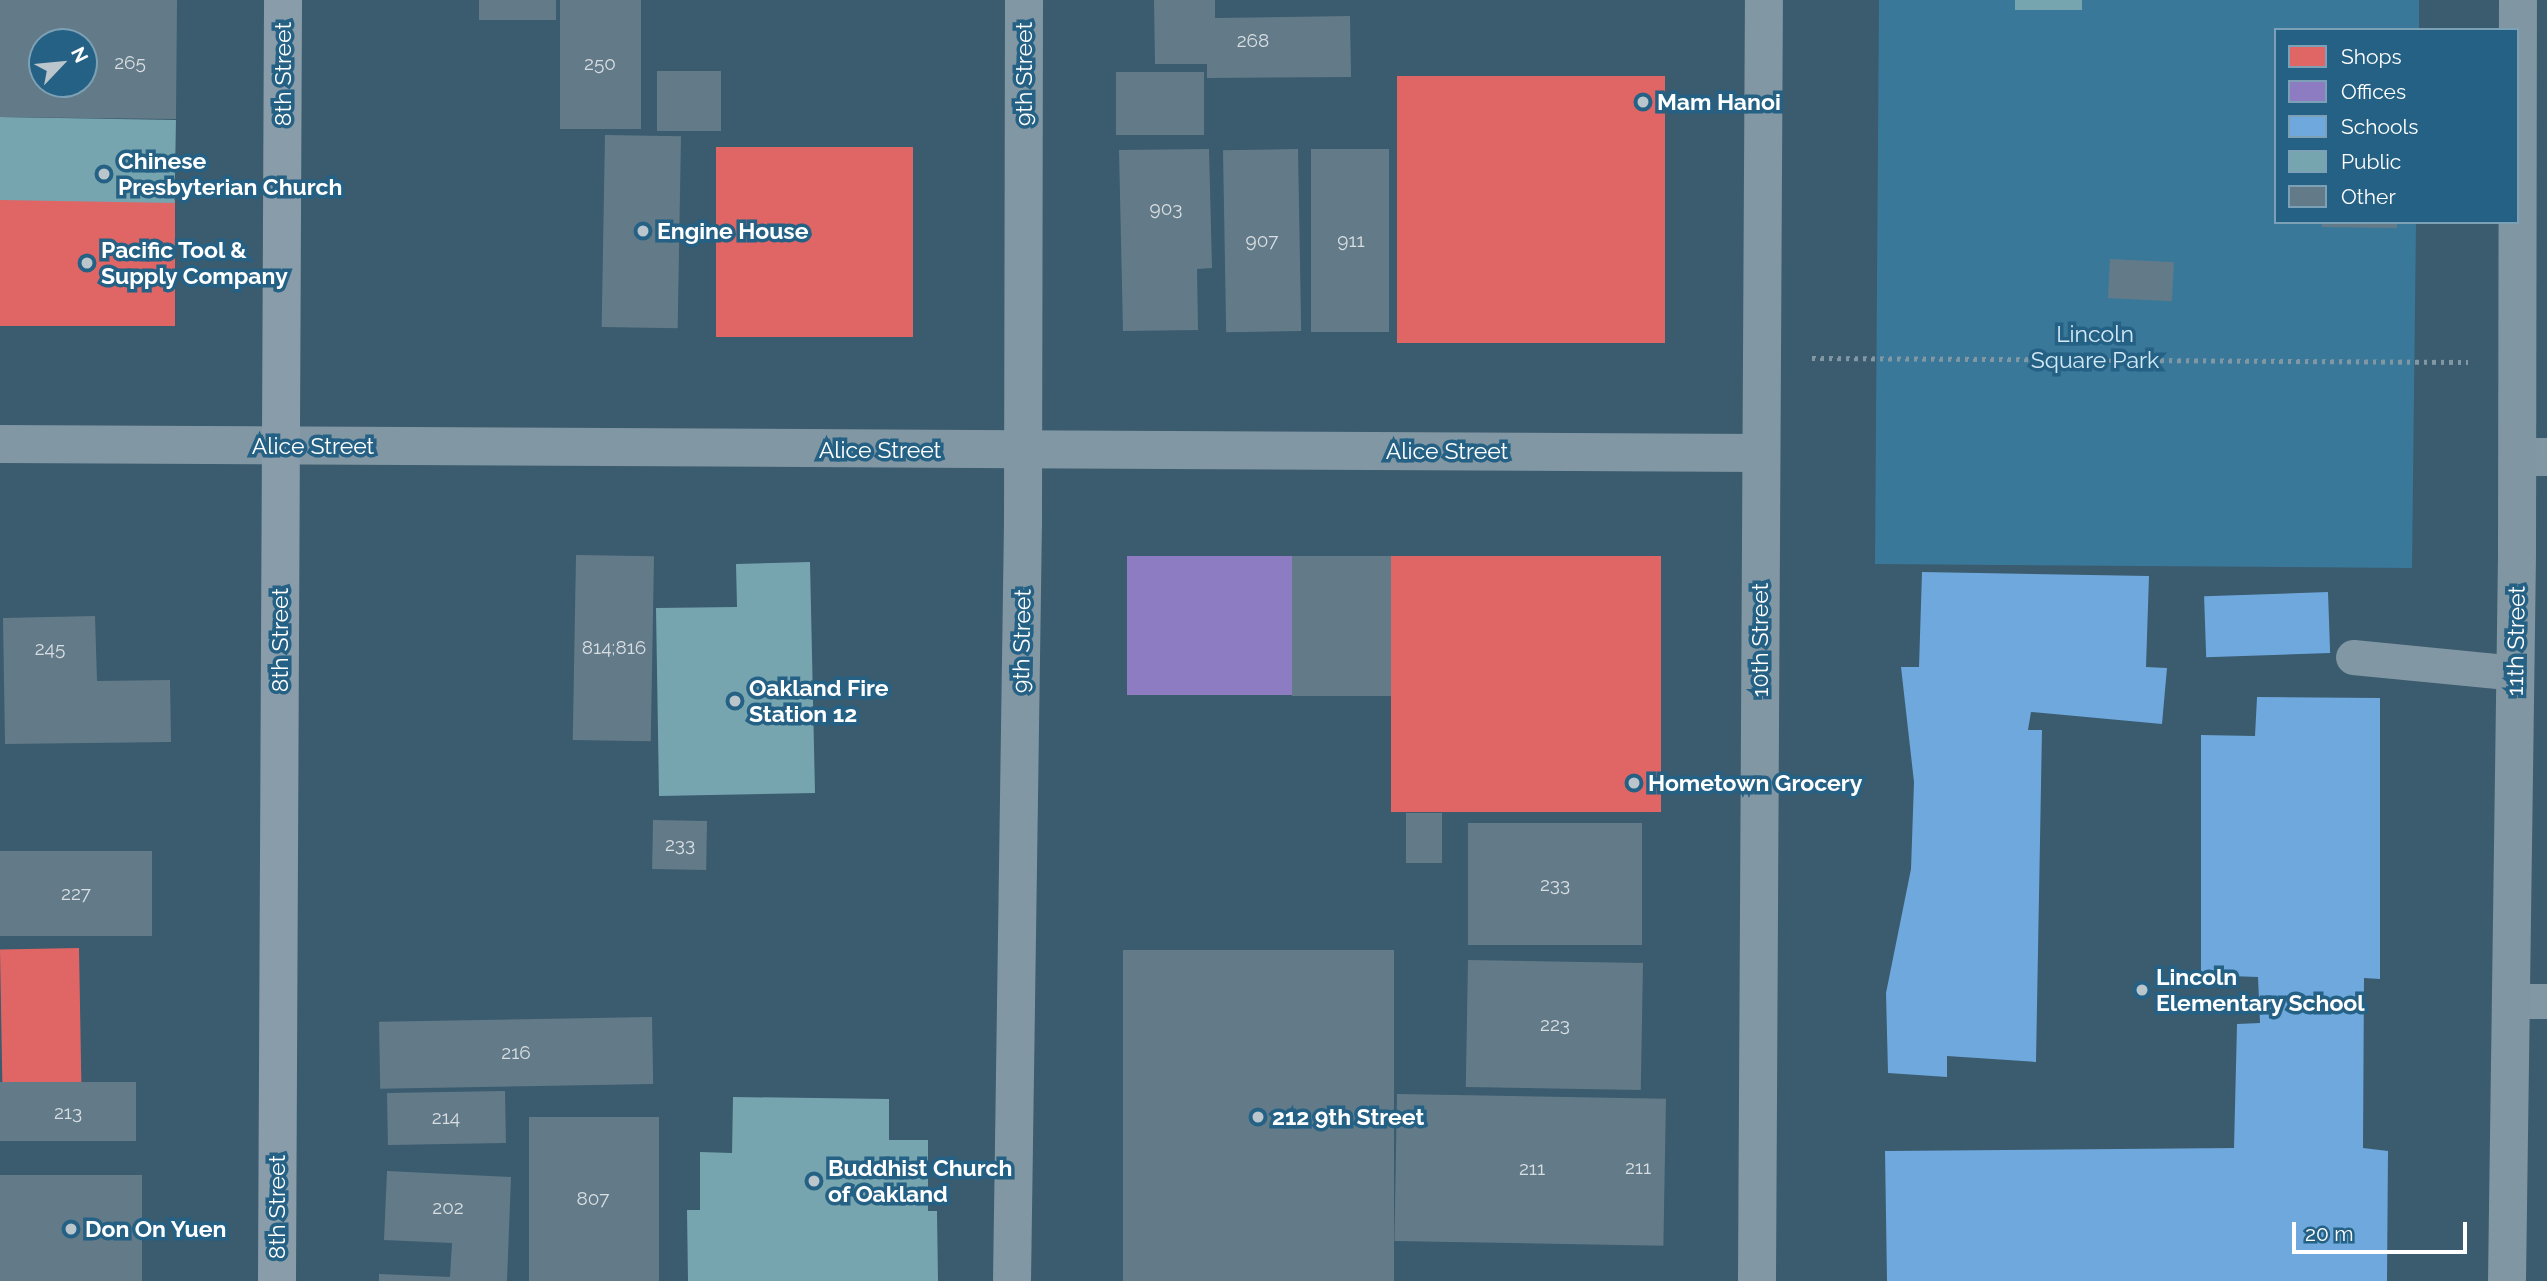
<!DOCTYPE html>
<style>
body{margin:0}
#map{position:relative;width:2547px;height:1281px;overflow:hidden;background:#3b5b6e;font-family:Raleway,sans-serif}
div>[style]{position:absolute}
.green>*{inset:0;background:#3a789a}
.shops>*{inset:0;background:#e06666;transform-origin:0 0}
.offices>*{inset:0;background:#8e7cc3;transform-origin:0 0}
.schools>*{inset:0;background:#6fa8dc;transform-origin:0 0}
.public>*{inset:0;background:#76a5af;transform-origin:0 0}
.building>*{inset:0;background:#637b89;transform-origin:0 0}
.path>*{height:4.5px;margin-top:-2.25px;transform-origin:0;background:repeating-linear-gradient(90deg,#8297a4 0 3.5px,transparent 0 8.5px)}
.lane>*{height:35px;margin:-17.5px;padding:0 17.5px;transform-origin:17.5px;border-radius:17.5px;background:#8297a4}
.street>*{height:38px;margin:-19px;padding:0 19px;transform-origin:19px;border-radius:19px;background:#8297a4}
.secondary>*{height:38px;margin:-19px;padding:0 19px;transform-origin:19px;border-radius:19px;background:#889caa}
.primary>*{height:38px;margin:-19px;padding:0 19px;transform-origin:19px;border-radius:19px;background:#8096a2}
.dots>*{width:19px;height:19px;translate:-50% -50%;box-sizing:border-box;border:4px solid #256184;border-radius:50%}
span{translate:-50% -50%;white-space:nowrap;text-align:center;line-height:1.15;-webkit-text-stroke:7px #256184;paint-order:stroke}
.number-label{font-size:19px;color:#d8dee2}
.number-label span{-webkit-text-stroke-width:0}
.street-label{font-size:23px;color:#fff}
.poi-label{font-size:23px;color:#fff;font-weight:700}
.left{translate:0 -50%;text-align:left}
.park-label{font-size:23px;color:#d2e9f6}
.legend{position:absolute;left:2274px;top:28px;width:245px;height:196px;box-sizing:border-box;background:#256184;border:2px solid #7ca0b5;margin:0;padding:9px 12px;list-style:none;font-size:21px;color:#fff}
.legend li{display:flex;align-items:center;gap:14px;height:35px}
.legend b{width:35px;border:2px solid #7ca0b5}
.north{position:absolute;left:28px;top:28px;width:70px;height:70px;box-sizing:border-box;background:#256184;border:2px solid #7ca0b5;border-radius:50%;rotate:64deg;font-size:19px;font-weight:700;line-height:28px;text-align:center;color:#fff}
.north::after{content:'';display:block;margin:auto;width:24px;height:32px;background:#bac6cc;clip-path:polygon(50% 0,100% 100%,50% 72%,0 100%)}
.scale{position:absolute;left:2292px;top:1222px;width:175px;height:32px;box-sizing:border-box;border:4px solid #fff;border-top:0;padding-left:9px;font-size:21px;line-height:24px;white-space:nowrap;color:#fff;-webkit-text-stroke:5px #256184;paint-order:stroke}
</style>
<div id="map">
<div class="green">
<div style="clip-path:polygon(1879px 0,2419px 0,2419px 30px,2276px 30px,2276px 222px,2416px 222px,2412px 568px,1875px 564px)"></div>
</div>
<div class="shops">
<div style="left:1397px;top:76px;width:268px;height:267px"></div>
<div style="left:716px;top:147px;width:197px;height:190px"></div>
<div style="left:0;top:200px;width:175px;height:126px"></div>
<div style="left:1391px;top:556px;width:270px;height:256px"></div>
<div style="left:79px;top:948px;width:135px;height:79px;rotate:89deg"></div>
</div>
<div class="offices">
<div style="left:1127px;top:556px;width:165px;height:139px"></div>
</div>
<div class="schools">
<div style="clip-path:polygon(1922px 572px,2149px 576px,2146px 667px,2167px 668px,2162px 724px,2031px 712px,2028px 730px,2042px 730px,2036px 1062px,1947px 1056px,1947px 1077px,1888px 1073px,1886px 993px,1911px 869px,1914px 782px,1901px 667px,1919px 667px)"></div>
<div style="left:2328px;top:592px;width:61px;height:124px;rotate:88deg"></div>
<div style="clip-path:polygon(2257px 697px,2380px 698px,2380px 979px,2364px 978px,2363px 1148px,2388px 1151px,2387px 1281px,1887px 1281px,1885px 1151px,2234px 1148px,2237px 1024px,2260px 1023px,2258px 977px,2201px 975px,2201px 735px,2255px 736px)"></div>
</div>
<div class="public">
<div style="left:2015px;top:0;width:67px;height:10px"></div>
<div style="left:0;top:117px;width:176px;height:83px;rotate:1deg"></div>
<div style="clip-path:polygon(810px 562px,815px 793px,659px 796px,656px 608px,737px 607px,736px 564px)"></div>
<div style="clip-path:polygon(733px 1097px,889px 1099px,889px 1140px,928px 1140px,928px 1211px,937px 1211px,938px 1281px,688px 1281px,687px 1210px,700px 1210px,700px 1152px,732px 1153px)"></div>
</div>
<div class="building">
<div style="clip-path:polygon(evenodd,0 0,177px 0,176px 119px,0 117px,0 0,42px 42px,84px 42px,84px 84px,42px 84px,42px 42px)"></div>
<div style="left:479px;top:0;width:77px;height:20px"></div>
<div style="left:560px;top:0;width:81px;height:129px"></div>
<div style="clip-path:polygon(1154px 0,1215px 0,1215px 18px,1350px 16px,1351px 77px,1207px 78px,1207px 64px,1155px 64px)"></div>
<div style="left:657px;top:71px;width:64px;height:60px"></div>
<div style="left:1116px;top:72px;width:88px;height:63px"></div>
<div style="left:605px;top:135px;width:76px;height:192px;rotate:1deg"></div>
<div style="clip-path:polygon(1209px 149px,1212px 268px,1197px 269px,1198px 330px,1123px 331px,1119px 150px)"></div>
<div style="left:1298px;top:149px;width:182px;height:75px;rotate:89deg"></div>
<div style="left:1311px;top:149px;width:78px;height:183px"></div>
<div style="clip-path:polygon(2322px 222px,2397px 222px,2397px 228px,2322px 227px)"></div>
<div style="left:2110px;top:259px;width:64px;height:39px;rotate:3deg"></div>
<div style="left:576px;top:555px;width:78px;height:185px;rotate:1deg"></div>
<div style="left:1391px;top:556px;width:140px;height:99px;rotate:90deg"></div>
<div style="clip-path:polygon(95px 616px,97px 681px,170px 680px,171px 742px,5px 744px,3px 618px)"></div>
<div style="left:1406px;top:813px;width:36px;height:50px"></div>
<div style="left:653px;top:820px;width:54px;height:49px;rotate:1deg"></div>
<div style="left:1642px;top:823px;width:122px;height:174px;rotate:90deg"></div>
<div style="left:0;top:851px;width:152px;height:85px"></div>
<div style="left:1123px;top:950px;width:271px;height:331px"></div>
<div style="left:1468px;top:960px;width:175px;height:127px;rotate:1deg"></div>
<div style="left:652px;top:1017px;width:67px;height:273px;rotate:89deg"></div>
<div style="left:136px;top:1082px;width:59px;height:136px;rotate:90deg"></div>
<div style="left:505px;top:1091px;width:52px;height:118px;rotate:89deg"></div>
<div style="left:1397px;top:1094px;width:269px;height:147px;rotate:1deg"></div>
<div style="left:529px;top:1117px;width:130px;height:164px"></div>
<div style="clip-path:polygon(387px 1171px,511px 1177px,507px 1281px,379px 1281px,379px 1274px,450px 1277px,452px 1243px,384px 1240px)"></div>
<div style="left:0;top:1175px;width:142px;height:106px"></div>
</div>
<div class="path">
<div style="left:1812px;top:358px;width:656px;rotate:0.35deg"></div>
</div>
<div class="lane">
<div style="left:2353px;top:657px;width:163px;rotate:5.6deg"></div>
<div style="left:2509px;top:1001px;width:38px"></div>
</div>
<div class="street">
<div style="left:0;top:444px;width:1761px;rotate:0.29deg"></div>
<div style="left:2518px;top:457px;width:29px"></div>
<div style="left:1012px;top:1281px;width:758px;rotate:-89.17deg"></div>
<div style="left:1023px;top:523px;width:523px;rotate:-89.89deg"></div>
<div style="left:1757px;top:1281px;width:1281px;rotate:-89.69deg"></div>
</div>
<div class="secondary">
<div style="left:277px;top:1281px;width:1281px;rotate:-89.73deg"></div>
</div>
<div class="primary">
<div style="left:2507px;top:1281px;width:728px;rotate:-89.21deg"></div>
<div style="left:2517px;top:553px;width:553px;rotate:-89.9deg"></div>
</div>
<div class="dots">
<div style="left:1643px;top:102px;background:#bac6cc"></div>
<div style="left:104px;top:174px;background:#bac6cc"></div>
<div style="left:643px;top:231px;background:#bac6cc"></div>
<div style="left:87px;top:263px;background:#bac6cc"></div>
<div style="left:735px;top:701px;background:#bac6cc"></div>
<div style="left:1634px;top:783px;background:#bac6cc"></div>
<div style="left:2142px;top:990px;background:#bac6cc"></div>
<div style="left:1258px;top:1117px;background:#bac6cc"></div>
<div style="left:814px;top:1181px;background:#bac6cc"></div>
<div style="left:71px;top:1229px;background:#bac6cc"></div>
</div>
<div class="number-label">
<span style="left:1253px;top:41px">268</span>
<span style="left:130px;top:63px">265</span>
<span style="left:600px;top:64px">250</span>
<span style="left:1166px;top:209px">903</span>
<span style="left:1262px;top:241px">907</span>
<span style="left:1351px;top:241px">911</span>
<span style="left:614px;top:648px">814;816</span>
<span style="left:50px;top:649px">245</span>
<span style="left:680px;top:845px">233</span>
<span style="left:1555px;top:885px">233</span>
<span style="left:76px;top:894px">227</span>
<span style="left:1555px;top:1025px">223</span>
<span style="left:516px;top:1053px">216</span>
<span style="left:68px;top:1113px">213</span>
<span style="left:446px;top:1118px">214</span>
<span style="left:1638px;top:1168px">211</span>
<span style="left:1532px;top:1169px">211</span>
<span style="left:593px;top:1199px">807</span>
<span style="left:448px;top:1208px">202</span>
</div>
<div class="street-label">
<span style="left:283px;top:74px;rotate:-90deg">8th Street</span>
<span style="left:1024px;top:74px;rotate:-90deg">9th Street</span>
<span style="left:313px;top:446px">Alice Street</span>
<span style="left:880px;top:450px">Alice Street</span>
<span style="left:1447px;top:451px">Alice Street</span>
<span style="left:280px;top:640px;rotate:-90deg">8th Street</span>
<span style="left:1760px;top:640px;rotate:-90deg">10th Street</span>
<span style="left:1022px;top:641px;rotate:-89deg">9th Street</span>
<span style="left:2516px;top:641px;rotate:-89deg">11th Street</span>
<span style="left:277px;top:1207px;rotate:-90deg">8th Street</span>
</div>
<div class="poi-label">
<span class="left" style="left:1657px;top:102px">Mam Hanoi</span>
<span class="left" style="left:118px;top:174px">Chinese<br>Presbyterian Church</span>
<span class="left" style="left:657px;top:231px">Engine House</span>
<span class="left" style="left:101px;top:263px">Pacific Tool &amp;<br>Supply Company</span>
<span class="left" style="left:749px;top:701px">Oakland Fire<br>Station 12</span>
<span class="left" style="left:1648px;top:783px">Hometown Grocery</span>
<span class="left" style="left:2156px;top:990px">Lincoln<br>Elementary School</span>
<span class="left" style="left:1272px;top:1117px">212 9th Street</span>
<span class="left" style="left:828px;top:1181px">Buddhist Church<br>of Oakland</span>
<span class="left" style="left:85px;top:1229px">Don On Yuen</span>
</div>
<div class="park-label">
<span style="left:2095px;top:347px">Lincoln<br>Square Park</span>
</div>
<ul class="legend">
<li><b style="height:19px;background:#e06666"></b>Shops</li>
<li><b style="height:19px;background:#8e7cc3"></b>Offices</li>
<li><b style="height:19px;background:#6fa8dc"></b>Schools</li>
<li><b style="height:19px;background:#76a5af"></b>Public</li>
<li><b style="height:19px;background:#637b89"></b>Other</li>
</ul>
<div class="north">N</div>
<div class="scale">20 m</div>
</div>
